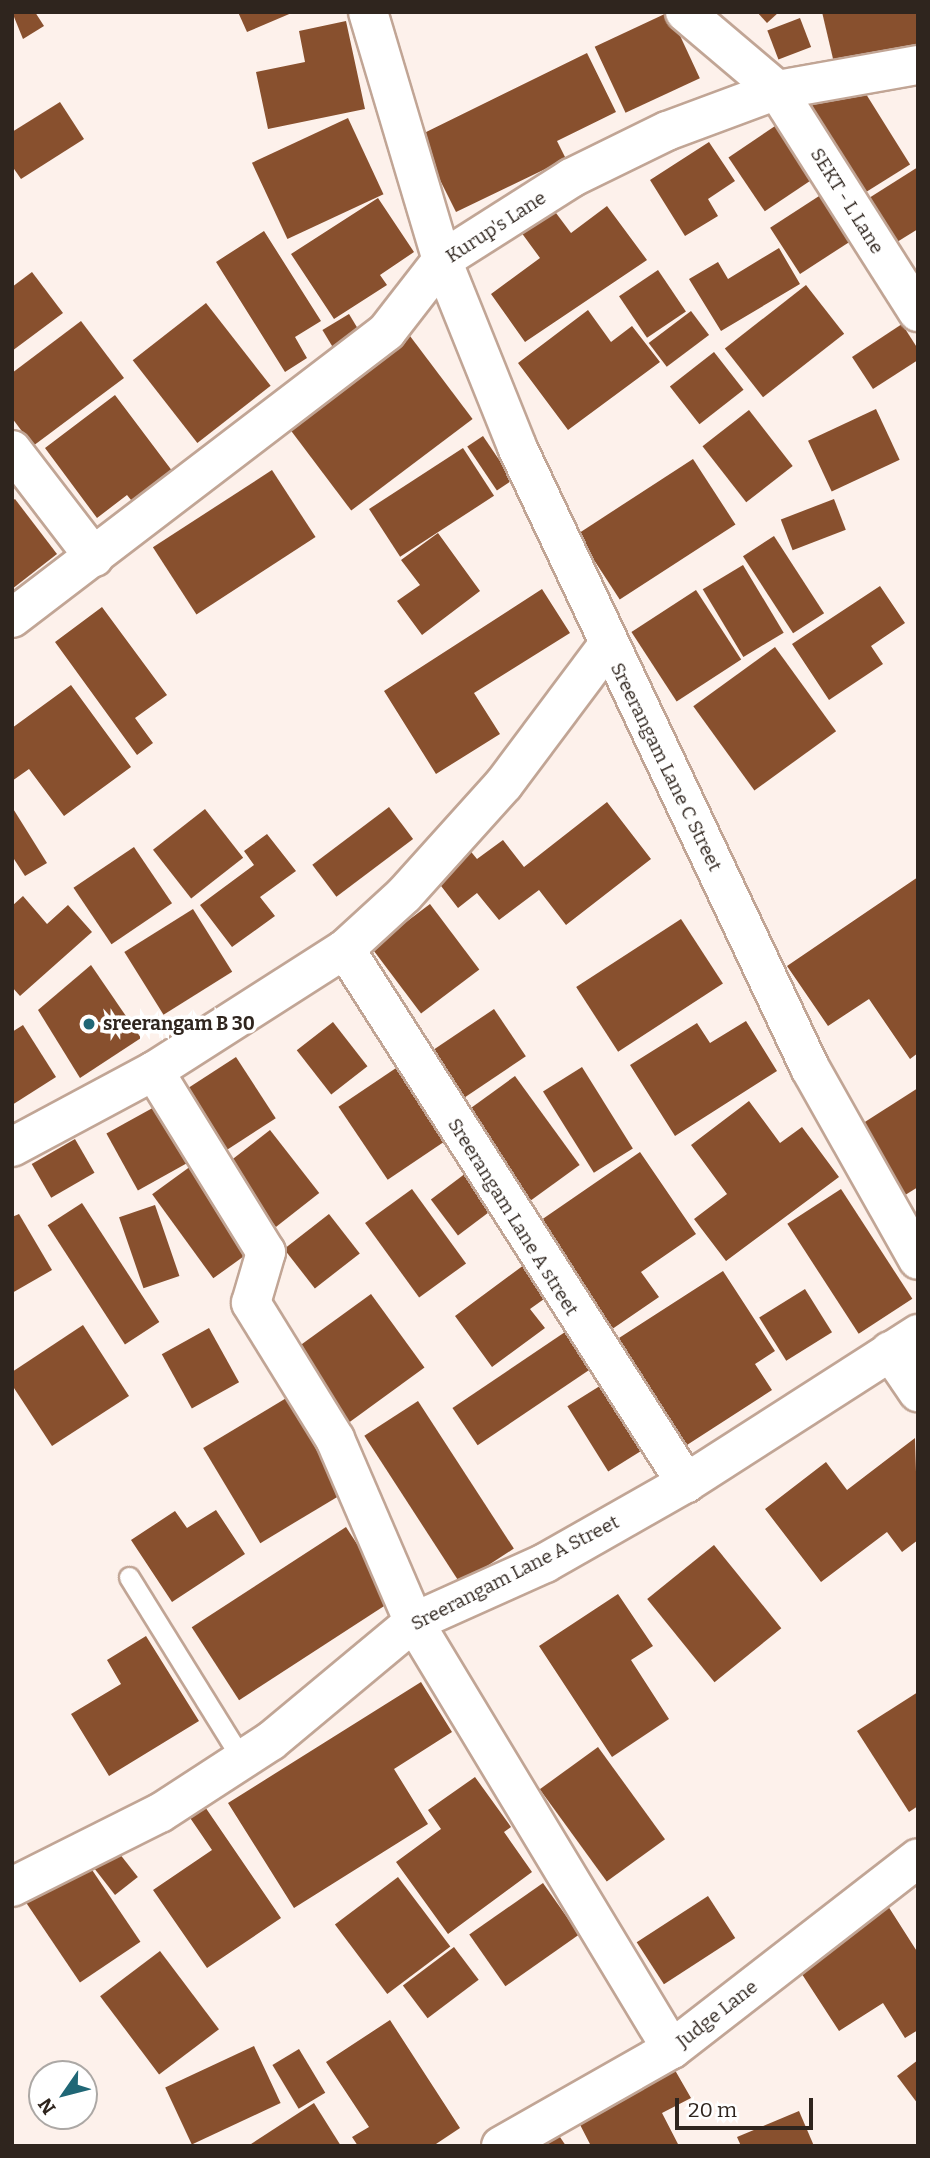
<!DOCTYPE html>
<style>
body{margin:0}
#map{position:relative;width:930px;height:2158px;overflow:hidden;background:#fdf1eb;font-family:Bitter,serif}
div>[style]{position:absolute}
.building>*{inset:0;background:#88502e;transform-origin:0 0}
.roads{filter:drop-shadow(2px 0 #c1a595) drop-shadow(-2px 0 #c1a595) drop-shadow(0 2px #c1a595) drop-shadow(0 -2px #c1a595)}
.service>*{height:19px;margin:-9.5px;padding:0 9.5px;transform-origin:9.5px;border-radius:9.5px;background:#fff}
.minor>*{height:38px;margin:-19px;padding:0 19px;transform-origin:19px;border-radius:19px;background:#fff}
.dots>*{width:19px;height:19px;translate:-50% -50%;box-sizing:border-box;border:4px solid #fff;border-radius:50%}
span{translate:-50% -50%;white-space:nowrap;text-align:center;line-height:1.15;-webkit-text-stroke:7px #fff;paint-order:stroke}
.street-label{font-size:19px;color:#2f251e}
.poi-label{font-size:19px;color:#2f251e;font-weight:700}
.left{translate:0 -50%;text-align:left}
.frame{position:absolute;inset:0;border:14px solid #2f251e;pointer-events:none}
.north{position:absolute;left:28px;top:2060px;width:70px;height:70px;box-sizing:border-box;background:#fff;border:2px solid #aca8a5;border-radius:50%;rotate:235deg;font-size:19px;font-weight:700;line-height:28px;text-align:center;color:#2f251e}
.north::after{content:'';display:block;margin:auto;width:24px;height:32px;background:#206776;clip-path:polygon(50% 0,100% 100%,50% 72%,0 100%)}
.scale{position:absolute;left:675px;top:2098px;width:138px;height:32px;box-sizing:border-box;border:4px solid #2f251e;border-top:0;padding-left:9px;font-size:21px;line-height:24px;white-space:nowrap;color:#2f251e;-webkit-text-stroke:5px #fff;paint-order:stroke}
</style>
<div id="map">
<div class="building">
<div style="clip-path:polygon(12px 12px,35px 12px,44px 26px,23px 39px)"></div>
<div style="clip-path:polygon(238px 12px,294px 12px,247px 32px)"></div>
<div style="left:669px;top:12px;width:73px;height:82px;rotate:65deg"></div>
<div style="clip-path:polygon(757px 12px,779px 12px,767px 23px)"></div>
<div style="clip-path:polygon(822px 12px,918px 12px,918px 45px,834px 63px)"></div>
<div style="left:800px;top:18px;width:31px;height:35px;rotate:69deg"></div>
<div style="clip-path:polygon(346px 21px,365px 109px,268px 129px,256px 72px,305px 62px,299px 31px)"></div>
<div style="clip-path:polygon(587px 53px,616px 112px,557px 141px,566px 159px,456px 212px,418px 136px)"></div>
<div style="left:856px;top:78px;width:102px;height:65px;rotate:58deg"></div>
<div style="clip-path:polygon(60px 102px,84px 139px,21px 179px,12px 166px,12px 132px)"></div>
<div style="left:348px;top:118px;width:84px;height:106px;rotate:65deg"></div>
<div style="left:784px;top:120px;width:65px;height:67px;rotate:56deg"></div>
<div style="clip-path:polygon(709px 142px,735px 181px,708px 199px,718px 216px,685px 236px,650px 180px)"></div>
<div style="clip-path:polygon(918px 167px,918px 229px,897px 242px,869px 198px)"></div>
<div style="left:833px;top:187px;width:55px;height:75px;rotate:57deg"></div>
<div style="clip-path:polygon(378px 198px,414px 252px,380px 275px,387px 285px,334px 319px,291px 254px)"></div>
<div style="clip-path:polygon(550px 205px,571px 233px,607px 206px,647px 260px,525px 342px,491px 294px,540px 258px,518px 228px)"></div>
<div style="clip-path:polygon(264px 231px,321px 321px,295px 337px,307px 358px,285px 372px,216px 262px)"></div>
<div style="clip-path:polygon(779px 248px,800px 284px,721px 331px,689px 279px,718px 262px,728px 279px)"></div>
<div style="left:658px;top:270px;width:50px;height:47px;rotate:56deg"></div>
<div style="clip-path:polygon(32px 272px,63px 313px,12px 351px,12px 287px)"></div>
<div style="left:806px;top:285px;width:62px;height:103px;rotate:52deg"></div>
<div style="left:206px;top:303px;width:105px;height:93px;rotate:52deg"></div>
<div style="clip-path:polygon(588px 310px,611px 342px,632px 326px,660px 362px,568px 430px,518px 363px)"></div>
<div style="left:691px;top:311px;width:30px;height:53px;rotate:53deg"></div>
<div style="left:349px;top:314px;width:29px;height:31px;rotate:59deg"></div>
<div style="clip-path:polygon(81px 321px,124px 378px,33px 446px,12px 418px,12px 373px)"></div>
<div style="clip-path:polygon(902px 324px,918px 349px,918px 360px,873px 389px,852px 357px)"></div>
<div style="left:410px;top:336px;width:104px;height:152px;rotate:53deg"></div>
<div style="left:714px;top:352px;width:48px;height:56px;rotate:52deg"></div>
<div style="clip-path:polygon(115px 395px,176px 476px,136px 506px,127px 495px,97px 518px,45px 448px)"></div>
<div style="left:876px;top:409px;width:56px;height:75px;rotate:65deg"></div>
<div style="left:749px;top:410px;width:71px;height:59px;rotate:52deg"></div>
<div style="left:483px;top:436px;width:53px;height:19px;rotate:56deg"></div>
<div style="left:463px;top:448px;width:57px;height:112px;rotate:57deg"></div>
<div style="left:693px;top:459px;width:78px;height:138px;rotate:57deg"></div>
<div style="left:272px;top:470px;width:80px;height:142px;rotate:57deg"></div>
<div style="clip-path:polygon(15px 499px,57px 554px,12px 589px,12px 501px)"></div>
<div style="left:834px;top:499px;width:33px;height:57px;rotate:69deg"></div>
<div style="clip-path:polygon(438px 533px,480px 591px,422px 635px,397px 601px,420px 585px,401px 560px)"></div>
<div style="left:774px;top:536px;width:92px;height:37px;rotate:57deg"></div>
<div style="left:743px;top:565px;width:79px;height:47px;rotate:59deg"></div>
<div style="clip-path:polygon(880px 586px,905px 623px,871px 646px,883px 664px,829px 700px,792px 644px)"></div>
<div style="clip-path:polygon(542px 589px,570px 633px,474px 693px,500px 734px,436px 774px,384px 691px)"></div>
<div style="left:696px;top:590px;width:83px;height:77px;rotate:57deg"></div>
<div style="clip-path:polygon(102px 607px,167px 695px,135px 718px,153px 743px,137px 755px,55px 642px)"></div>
<div style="left:775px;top:647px;width:104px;height:101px;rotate:54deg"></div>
<div style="clip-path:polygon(71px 685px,131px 767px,64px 816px,29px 769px,12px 781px,12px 728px)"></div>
<div style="clip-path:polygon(607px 802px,651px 859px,566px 925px,539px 890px,499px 920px,477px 893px,458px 908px,428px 869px,463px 842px,477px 859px,503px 840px,524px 867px)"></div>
<div style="clip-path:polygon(12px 807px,47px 863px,25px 876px,12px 856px)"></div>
<div style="left:389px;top:807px;width:40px;height:96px;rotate:53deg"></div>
<div style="left:205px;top:809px;width:62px;height:66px;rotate:52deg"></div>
<div style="clip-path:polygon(267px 834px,296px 871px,260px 897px,275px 916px,232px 947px,200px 905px,254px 865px,244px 851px)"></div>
<div style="left:134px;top:847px;width:68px;height:73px;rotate:56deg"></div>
<div style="clip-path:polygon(918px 877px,918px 1053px,910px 1059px,869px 999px,828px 1026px,787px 966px)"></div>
<div style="clip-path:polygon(23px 896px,47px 924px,68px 905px,92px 932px,20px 996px,12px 987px,12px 906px)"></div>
<div style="left:430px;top:904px;width:82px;height:73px;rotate:53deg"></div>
<div style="left:193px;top:909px;width:74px;height:81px;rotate:58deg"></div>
<div style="left:681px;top:919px;width:77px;height:125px;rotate:57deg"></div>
<div style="clip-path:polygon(91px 965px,141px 1038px,80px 1078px,38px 1010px)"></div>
<div style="left:494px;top:1009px;width:57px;height:86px;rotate:56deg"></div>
<div style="clip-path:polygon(746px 1021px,777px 1071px,675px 1136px,630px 1065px,697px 1023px,710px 1043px)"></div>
<div style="left:333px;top:1022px;width:56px;height:46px;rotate:52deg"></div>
<div style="clip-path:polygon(23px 1025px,56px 1077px,12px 1105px,12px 1032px)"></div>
<div style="left:236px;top:1057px;width:73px;height:69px;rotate:57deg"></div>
<div style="left:399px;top:1066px;width:88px;height:73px;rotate:56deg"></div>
<div style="left:582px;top:1067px;width:96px;height:46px;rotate:58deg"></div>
<div style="left:515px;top:1076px;width:110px;height:66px;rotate:54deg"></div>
<div style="clip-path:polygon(918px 1088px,918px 1187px,902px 1197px,857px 1127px)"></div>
<div style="clip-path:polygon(749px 1101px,780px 1143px,802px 1127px,839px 1177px,726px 1261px,694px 1219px,727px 1194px,691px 1145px)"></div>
<div style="left:158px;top:1105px;width:65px;height:59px;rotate:61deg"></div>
<div style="left:270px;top:1130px;width:80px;height:55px;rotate:52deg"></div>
<div style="left:75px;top:1139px;width:39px;height:50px;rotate:60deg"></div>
<div style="clip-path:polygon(640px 1152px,696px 1234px,641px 1272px,659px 1297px,602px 1336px,531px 1227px)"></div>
<div style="left:191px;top:1166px;width:104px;height:48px;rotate:54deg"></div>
<div style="left:466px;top:1173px;width:45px;height:44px;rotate:53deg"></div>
<div style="left:412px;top:1189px;width:92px;height:58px;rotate:54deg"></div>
<div style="left:841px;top:1189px;width:131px;height:64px;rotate:57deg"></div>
<div style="left:82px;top:1203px;width:142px;height:41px;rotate:57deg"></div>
<div style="left:155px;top:1205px;width:75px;height:38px;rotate:71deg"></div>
<div style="clip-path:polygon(19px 1214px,52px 1270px,12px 1293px,12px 1217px)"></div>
<div style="left:329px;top:1214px;width:50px;height:57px;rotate:52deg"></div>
<div style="clip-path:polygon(528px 1262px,551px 1294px,530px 1309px,545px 1328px,492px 1367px,455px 1316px)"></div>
<div style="clip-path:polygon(723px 1271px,775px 1351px,755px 1364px,772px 1390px,673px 1454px,605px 1347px)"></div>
<div style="left:805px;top:1289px;width:51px;height:54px;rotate:58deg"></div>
<div style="left:371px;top:1294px;width:91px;height:95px;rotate:54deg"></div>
<div style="clip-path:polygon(83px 1325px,129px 1396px,52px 1446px,12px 1385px,12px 1372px)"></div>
<div style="left:209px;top:1328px;width:62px;height:54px;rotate:61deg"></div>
<div style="left:571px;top:1328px;width:45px;height:143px;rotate:56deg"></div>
<div style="left:603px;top:1384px;width:77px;height:42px;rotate:58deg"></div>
<div style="left:288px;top:1397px;width:111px;height:99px;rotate:59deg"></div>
<div style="left:418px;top:1401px;width:176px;height:64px;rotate:57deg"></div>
<div style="clip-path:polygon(915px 1438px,918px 1540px,902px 1552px,887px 1532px,821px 1582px,765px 1509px,826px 1462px,847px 1490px)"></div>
<div style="clip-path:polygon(216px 1510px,245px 1554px,172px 1602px,131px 1540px,175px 1511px,187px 1528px)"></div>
<div style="left:346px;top:1527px;width:87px;height:184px;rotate:57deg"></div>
<div style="left:714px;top:1545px;width:107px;height:86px;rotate:51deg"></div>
<div style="clip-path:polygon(618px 1594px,653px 1646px,631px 1660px,669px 1719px,612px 1757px,539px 1646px)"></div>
<div style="clip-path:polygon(146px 1636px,199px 1721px,109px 1776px,71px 1714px,121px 1684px,107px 1660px)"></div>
<div style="clip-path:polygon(421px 1682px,452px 1732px,394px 1769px,428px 1824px,294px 1908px,228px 1803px)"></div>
<div style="clip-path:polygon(918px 1692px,918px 1806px,909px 1812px,857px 1731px)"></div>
<div style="left:598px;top:1747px;width:114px;height:72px;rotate:54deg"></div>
<div style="clip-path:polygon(475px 1777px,511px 1827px,504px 1832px,532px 1872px,448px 1934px,396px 1862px,441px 1829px,428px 1810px)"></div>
<div style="clip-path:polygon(199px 1798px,281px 1918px,207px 1968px,153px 1890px,212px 1850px,184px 1809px)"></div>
<div style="left:112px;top:1844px;width:42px;height:29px;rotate:52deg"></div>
<div style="left:84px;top:1858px;width:101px;height:73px;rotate:56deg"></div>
<div style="left:398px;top:1877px;width:87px;height:79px;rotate:53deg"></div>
<div style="left:543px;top:1883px;width:63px;height:90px;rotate:55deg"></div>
<div style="left:708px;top:1896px;width:50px;height:85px;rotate:57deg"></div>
<div style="clip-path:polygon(888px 1906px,918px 1953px,918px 2030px,905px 2038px,883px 2003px,839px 2031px,796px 1965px)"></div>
<div style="left:454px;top:1947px;width:41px;height:64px;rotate:53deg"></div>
<div style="left:160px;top:1951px;width:98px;height:75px;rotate:53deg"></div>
<div style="clip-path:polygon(390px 2020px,460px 2128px,433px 2146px,358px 2146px,352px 2137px,369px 2127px,326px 2062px)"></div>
<div style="left:254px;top:2046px;width:63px;height:98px;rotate:65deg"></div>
<div style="left:299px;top:2049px;width:51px;height:31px;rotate:59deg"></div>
<div style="clip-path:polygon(918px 2060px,918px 2104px,897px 2076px)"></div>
<div style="clip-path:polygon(672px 2065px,691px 2098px,662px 2113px,679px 2146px,591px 2146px,575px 2115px)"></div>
<div style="clip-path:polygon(314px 2103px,341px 2146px,248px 2146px)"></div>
<div style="clip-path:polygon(799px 2111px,814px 2146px,741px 2146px,737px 2137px)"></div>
<div style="clip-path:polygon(554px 2128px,566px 2146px,528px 2146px)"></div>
</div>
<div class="roads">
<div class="service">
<div style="left:129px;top:1577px;width:214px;rotate:58.2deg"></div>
</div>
<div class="minor">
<div style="left:368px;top:12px;width:259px;rotate:73.4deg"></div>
<div style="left:442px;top:260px;width:201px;rotate:68.1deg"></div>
<div style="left:517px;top:447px;width:687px;rotate:64.74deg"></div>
<div style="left:810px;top:1068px;width:220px;rotate:60.6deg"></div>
<div style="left:685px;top:12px;width:121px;rotate:40.3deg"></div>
<div style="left:777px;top:90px;width:263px;rotate:57.6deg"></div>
<div style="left:12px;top:450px;width:135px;rotate:52.5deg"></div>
<div style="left:12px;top:618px;width:472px;rotate:-37.4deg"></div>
<div style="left:387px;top:331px;width:90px;rotate:-52.2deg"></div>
<div style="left:442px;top:260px;width:153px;rotate:-32.4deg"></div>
<div style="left:571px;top:178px;width:107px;rotate:-26.1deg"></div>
<div style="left:667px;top:131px;width:117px;rotate:-20.4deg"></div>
<div style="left:777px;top:90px;width:143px;rotate:-10.1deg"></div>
<div style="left:345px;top:949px;width:634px;rotate:57.44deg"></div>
<div style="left:154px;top:1071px;width:213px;rotate:58.3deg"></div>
<div style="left:266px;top:1252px;width:53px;rotate:106.4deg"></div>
<div style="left:251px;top:1303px;width:160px;rotate:58.3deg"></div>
<div style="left:335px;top:1439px;width:199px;rotate:66.7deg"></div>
<div style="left:414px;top:1622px;width:499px;rotate:58.9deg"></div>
<div style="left:12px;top:1147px;width:161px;rotate:-28.2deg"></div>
<div style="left:154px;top:1071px;width:227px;rotate:-32.6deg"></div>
<div style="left:345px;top:949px;width:80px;rotate:-42.5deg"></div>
<div style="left:404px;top:895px;width:149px;rotate:-48deg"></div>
<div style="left:504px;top:784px;width:174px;rotate:-53.2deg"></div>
<div style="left:890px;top:1351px;width:50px;rotate:55.7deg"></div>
<div style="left:12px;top:1887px;width:165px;rotate:-26.6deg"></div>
<div style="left:160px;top:1813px;width:132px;rotate:-33deg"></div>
<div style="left:271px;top:1741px;width:186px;rotate:-39.8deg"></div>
<div style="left:414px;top:1622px;width:144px;rotate:-24.2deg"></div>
<div style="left:545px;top:1563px;width:162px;rotate:-29.6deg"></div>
<div style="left:686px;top:1483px;width:276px;rotate:-32.7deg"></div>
<div style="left:501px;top:2146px;width:197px;rotate:-29.6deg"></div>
<div style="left:672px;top:2049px;width:311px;rotate:-37.8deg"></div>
</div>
</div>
<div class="dots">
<div style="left:89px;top:1024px;background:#206776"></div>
</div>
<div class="street-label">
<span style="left:847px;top:201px;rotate:58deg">SEKT - L Lane</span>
<span style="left:496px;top:227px;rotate:-33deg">Kurup's Lane</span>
<span style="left:666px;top:767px;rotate:64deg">Sreerangam Lane C Street</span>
<span style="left:513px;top:1217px;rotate:58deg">Sreerangam Lane A street</span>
<span style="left:515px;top:1573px;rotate:-27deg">Sreerangam Lane A Street</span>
<span style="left:717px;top:2014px;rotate:-38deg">Judge Lane</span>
</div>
<div class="poi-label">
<span class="left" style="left:103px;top:1024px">sreerangam B 30</span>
</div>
<div class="frame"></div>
<div class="north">N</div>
<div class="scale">20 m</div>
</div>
